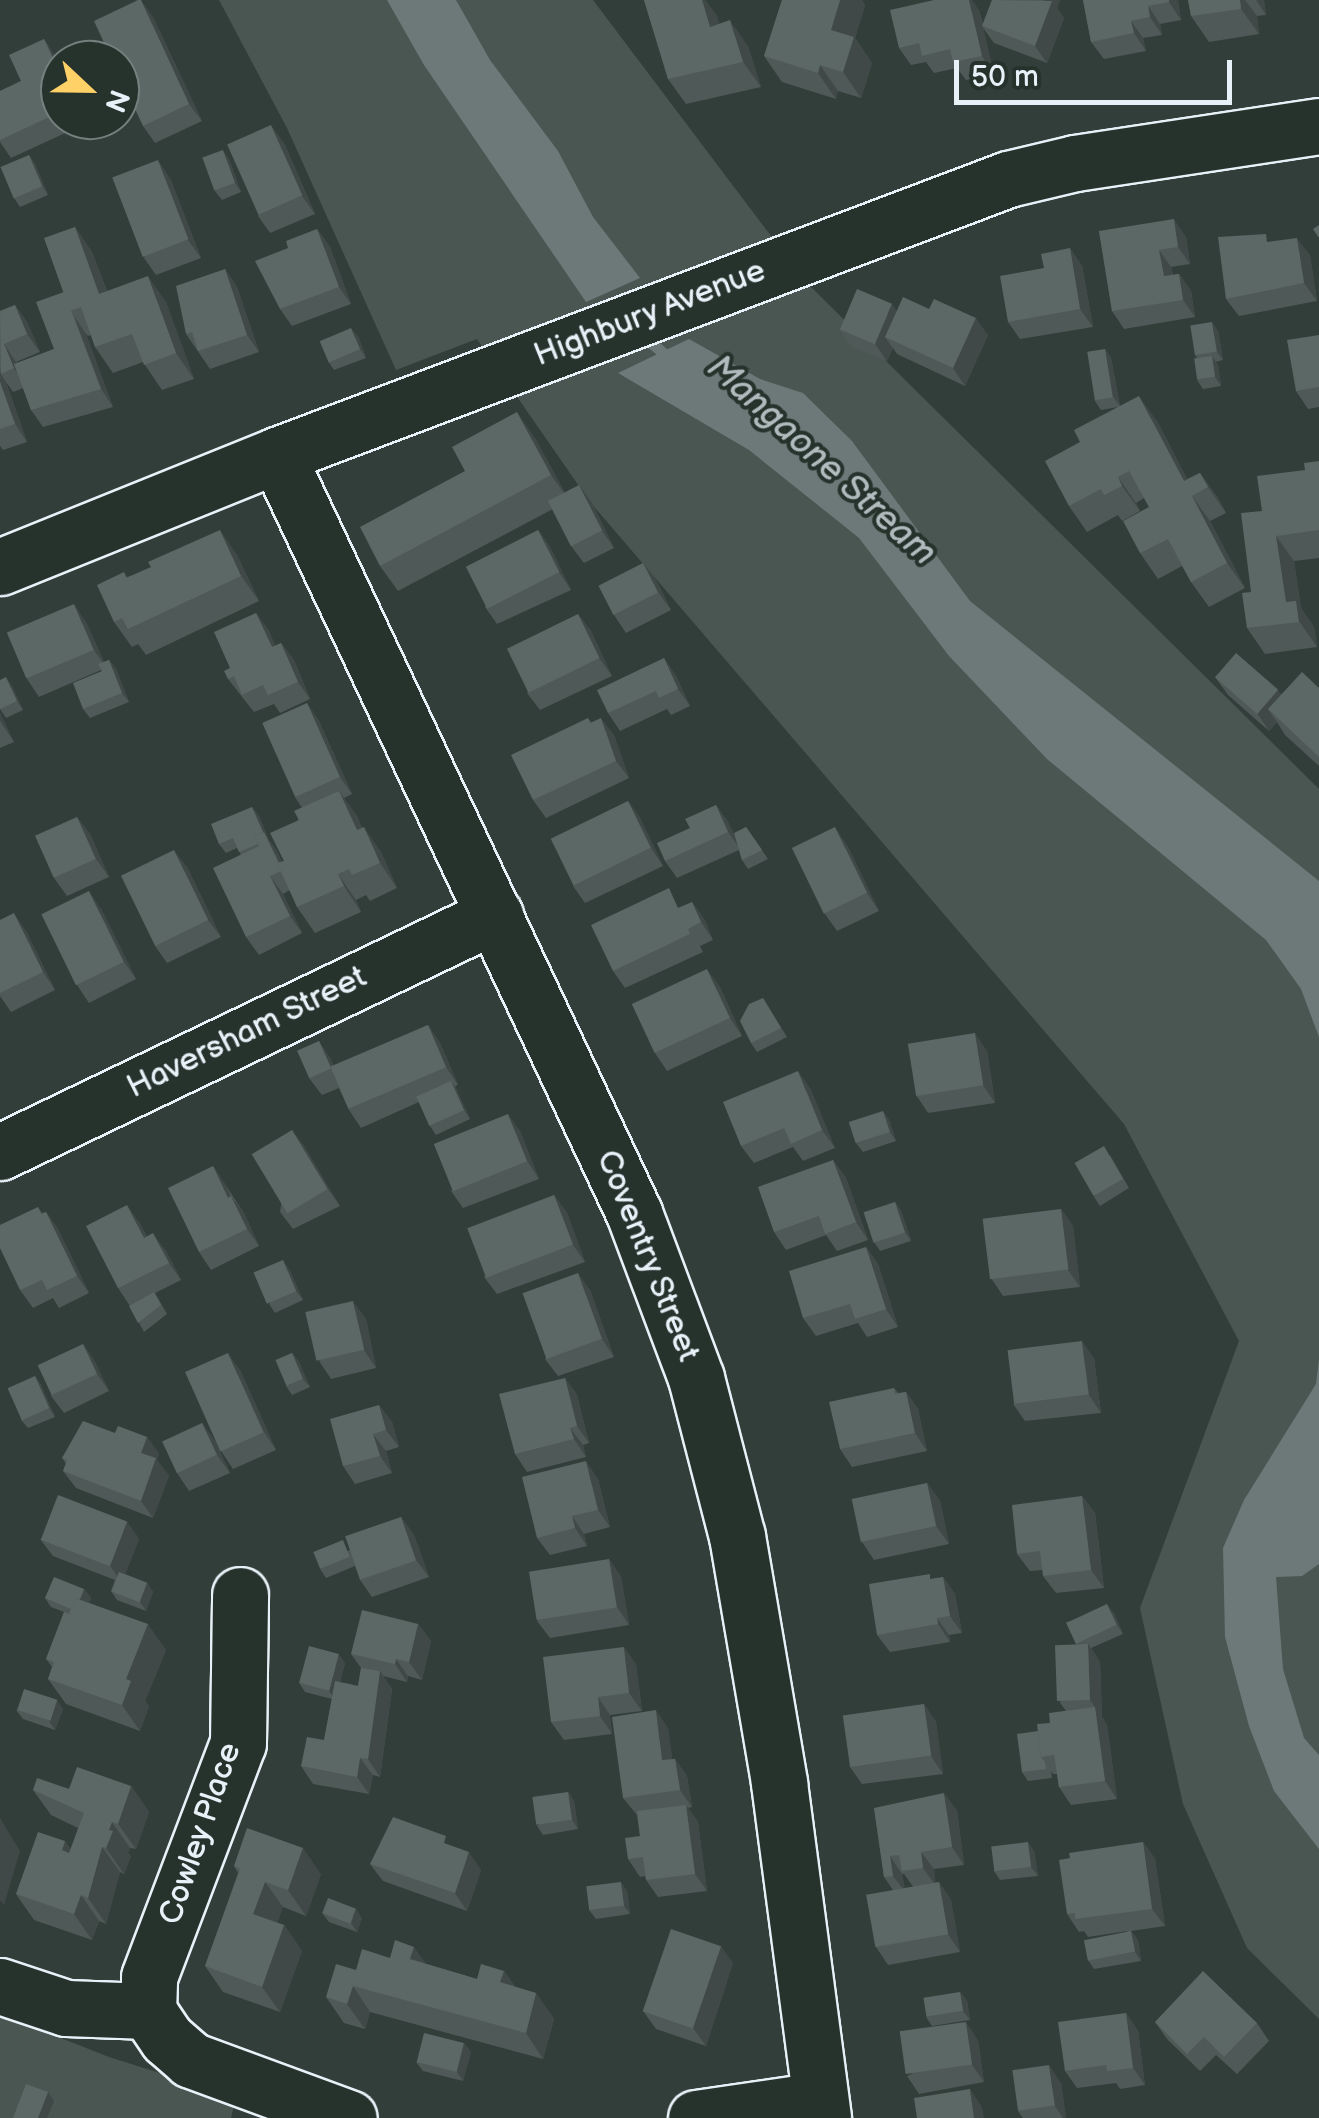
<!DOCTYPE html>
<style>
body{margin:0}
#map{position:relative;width:1319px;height:2118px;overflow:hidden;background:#323e39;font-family:"Balsamiq Sans",sans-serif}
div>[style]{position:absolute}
.green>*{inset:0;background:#495651}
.water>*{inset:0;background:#6d7978}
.stream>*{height:11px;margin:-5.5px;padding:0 5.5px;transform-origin:5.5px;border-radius:5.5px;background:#6d7978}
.roads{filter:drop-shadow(2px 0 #e8f1f8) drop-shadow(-2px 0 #e8f1f8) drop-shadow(0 2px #e8f1f8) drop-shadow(0 -2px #e8f1f8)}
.minor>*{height:55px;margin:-27.5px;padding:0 27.5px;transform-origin:27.5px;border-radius:27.5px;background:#26332d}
.wall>*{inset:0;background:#4f5957}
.shaded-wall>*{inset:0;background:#404947}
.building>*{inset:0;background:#5c6865;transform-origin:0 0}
span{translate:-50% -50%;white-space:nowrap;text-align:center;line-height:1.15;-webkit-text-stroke:8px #26332d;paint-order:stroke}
.street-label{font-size:32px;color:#e8f1f8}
.water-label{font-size:35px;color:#b1bbbe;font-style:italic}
.north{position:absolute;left:40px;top:40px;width:100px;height:100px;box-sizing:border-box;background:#26332d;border:2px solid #747f7e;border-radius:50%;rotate:112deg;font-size:28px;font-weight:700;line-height:40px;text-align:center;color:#e8f1f8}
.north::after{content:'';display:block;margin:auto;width:35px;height:45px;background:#ffd166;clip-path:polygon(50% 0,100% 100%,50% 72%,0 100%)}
.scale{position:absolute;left:954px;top:60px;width:278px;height:45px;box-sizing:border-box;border:5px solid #e8f1f8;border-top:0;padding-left:12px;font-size:30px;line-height:35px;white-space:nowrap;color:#e8f1f8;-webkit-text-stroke:8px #26332d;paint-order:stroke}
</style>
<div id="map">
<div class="green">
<div style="clip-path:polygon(219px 0,593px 0,805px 281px,1319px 789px,1319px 2019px,1247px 1948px,1183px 1804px,1140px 1608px,1239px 1341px,1124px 1124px,590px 502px,477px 339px,396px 370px,287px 128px)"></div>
<div style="clip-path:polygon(0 2014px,109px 2057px,236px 2097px,231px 2118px,0 2118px)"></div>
</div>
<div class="water">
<div style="clip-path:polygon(387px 0,456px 0,490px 60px,558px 151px,593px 217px,640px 278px,586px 302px,424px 65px)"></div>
<div style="clip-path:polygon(689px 339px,760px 379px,803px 393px,852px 441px,970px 601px,1319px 881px,1319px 1037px,1301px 989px,1266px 940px,1047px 759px,949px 656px,859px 538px,749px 450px,618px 373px)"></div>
<div style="clip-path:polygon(1319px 1359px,1319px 1564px,1302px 1576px,1276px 1577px,1283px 1669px,1304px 1738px,1319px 1755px,1319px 1849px,1274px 1791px,1249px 1726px,1225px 1637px,1223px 1548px,1244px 1500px,1316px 1384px)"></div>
</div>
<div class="stream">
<div style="left:641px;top:334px;width:46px;rotate:40.6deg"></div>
</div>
<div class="roads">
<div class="minor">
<div style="left:277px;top:455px;width:838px;rotate:64.78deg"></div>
<div style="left:634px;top:1213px;width:176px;rotate:69.4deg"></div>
<div style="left:696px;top:1378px;width:163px;rotate:75.5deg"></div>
<div style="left:737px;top:1536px;width:251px;rotate:80.3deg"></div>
<div style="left:779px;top:1783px;width:338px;rotate:82.5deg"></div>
<div style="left:0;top:567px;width:299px;rotate:-22deg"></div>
<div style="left:277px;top:455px;width:781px;rotate:-20.68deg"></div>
<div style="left:1008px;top:179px;width:69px;rotate:-13.4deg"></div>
<div style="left:1075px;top:163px;width:247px;rotate:-8.6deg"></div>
<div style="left:0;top:1152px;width:549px;rotate:-25.58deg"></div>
<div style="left:0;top:1986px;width:70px;rotate:18.4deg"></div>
<div style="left:66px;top:2008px;width:82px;rotate:2.1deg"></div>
<div style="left:148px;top:2011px;width:34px;rotate:56deg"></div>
<div style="left:167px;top:2039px;width:32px;rotate:41deg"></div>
<div style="left:191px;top:2060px;width:168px;rotate:20.2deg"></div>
<div style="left:148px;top:2011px;width:34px;rotate:-88deg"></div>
<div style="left:149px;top:1977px;width:250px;rotate:-69.2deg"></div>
<div style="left:238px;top:1743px;width:148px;rotate:-89.2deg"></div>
<div style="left:696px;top:2118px;width:125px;rotate:-8.3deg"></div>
</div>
</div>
<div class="wall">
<div style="clip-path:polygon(644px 0,705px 0,717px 16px,719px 24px,748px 46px,761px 87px,686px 104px,668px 79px)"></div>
<div style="clip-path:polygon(782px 0,862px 0,865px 5px,855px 38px,872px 63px,861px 98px,838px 91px,836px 99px,782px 82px,764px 56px)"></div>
<div style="clip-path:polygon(992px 0,1060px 0,1057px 8px,1064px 18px,1047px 63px,994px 43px,983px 28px,994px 74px,966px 80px,957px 68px,934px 73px,926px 62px,911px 65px,899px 48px,979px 10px,983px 24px)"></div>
<div style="clip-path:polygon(1083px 0,1178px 0,1181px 20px,1160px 24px,1162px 35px,1143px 38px,1146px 51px,1104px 59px,1091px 42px)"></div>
<div style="clip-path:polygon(1188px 0,1264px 0,1266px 15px,1257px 16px,1259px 34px,1209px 42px,1191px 16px)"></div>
<div style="clip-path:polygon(153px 17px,202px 121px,155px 143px,143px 126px)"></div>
<div style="clip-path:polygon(44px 39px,60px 64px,60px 120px,86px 120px,87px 123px,11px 158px,0 142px,0 91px,21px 81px)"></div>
<div style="clip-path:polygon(284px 143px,315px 214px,270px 233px,258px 216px)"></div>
<div style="clip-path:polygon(29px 155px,35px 164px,48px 195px,20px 207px,14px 198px)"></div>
<div style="clip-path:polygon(229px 159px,241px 192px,222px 200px,215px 191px)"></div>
<div style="clip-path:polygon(170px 178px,201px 258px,156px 275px,144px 258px)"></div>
<div style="clip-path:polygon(75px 227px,92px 252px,107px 291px,166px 302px,194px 379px,162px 390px,143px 362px,113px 373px,95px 347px,91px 335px,88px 336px,86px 334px,113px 407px,43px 427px,31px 410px,23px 388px,13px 392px,6px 382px,27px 442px,3px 450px,0 446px,0 311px,15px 305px,27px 322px,40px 352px,16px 362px,17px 363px,54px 349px)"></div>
<div style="clip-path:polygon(317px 229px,330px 247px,351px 304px,292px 326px,280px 309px,288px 248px)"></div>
<div style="clip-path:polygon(1099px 231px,1186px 237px,1190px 264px,1171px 267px,1173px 275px,1179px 274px,1191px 291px,1195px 317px,1124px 329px,1112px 311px)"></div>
<div style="clip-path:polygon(1272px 242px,1310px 255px,1317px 301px,1239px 316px,1226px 299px)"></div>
<div style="clip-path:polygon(1070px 248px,1082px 266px,1093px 327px,1020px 339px,1008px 322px,1044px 268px)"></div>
<div style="clip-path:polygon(225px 269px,237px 287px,259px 352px,210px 369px,186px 334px)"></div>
<div style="clip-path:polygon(897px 311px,988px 335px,965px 386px,897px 354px,893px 348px,887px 361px,851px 347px,839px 329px)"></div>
<div style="clip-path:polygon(1218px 331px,1223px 360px,1215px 362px,1218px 365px,1221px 386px,1203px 389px,1197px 380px,1197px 358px,1195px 355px)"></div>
<div style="clip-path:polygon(1319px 335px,1319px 407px,1308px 409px,1296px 391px)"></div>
<div style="clip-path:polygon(358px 336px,366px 358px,334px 370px,328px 361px)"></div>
<div style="clip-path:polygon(1105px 349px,1111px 358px,1120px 406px,1157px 421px,1187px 479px,1200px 473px,1218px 498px,1226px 513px,1210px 521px,1245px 588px,1209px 607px,1191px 582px,1182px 566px,1158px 579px,1140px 553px,1149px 507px,1144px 498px,1136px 503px,1140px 511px,1122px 521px,1118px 515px,1087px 532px,1069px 506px,1118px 407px,1101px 410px,1095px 401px)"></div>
<div style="clip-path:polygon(535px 438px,565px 493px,592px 503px,614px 548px,584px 563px,571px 546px,553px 509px,398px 591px,380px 566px)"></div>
<div style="clip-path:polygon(1319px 461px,1319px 558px,1294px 561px,1301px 608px,1314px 627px,1317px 647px,1265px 654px,1247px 628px,1262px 511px,1305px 470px)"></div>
<div style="clip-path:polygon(538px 530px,550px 547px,571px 590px,497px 624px,485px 607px)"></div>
<div style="clip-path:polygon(237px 555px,259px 601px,146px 655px,138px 644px,132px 647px,114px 622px,124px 572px,127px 577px)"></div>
<div style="clip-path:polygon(643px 563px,656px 580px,671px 610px,626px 633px,614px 615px)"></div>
<div style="clip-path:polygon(256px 613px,269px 631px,275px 646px,281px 643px,294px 660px,310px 699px,280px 713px,274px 704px,254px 712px,228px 679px,230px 668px)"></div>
<div style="clip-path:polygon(578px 614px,591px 631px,612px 676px,540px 710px,527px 693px)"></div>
<div style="clip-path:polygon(86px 622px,104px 662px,109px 660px,116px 669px,129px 702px,90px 718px,83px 709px,102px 671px,101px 670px,39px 697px,27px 679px)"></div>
<div style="clip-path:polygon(664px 658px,676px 676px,690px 706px,671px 715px,667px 709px,620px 731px,608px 713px)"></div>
<div style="clip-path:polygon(1215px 677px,1281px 694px,1319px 688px,1319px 766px,1285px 735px,1277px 722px,1269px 731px,1228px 695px)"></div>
<div style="clip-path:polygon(12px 686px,23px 710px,6px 718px,0 709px)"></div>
<div style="clip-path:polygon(307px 703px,319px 721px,352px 794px,344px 798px,357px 816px,362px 828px,381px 852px,397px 888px,370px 901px,366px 895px,356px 900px,361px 912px,315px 933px,297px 907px,290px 890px,283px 894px,302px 933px,259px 955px,246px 937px,241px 855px,237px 848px,226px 853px,219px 844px,252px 807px,259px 816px,268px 838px,282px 862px,284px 861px,302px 808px,295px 797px)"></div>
<div style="clip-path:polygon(0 713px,14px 742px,0 748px)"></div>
<div style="clip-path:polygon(588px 718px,591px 722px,614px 735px,629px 778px,546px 818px,533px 800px)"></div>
<div style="clip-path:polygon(628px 801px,640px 818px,663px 866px,585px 903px,573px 886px)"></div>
<div style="clip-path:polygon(716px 805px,728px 822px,737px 841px,746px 827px,768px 859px,748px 869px,742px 860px,739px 850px,677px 878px,665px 861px,690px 828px)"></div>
<div style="clip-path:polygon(77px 817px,90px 834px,109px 877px,67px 896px,54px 878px)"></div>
<div style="clip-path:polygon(847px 845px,879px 911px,837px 931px,825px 914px)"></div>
<div style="clip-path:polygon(187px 867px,221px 937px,167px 963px,155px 946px)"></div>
<div style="clip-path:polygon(692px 902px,704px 919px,713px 940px,700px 946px,703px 952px,625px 988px,613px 971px,682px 907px)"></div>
<div style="clip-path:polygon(101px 909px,136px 979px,89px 1003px,77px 985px)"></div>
<div style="clip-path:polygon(0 920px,26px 931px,55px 990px,11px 1012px,0 996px)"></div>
<div style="clip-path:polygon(720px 987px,742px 1036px,667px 1071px,655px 1053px)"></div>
<div style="clip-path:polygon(763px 998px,787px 1037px,757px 1052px,751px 1043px)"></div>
<div style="clip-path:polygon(428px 1025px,440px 1043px,458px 1085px,455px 1086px,470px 1119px,436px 1135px,430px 1126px,419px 1102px,361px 1128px,349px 1110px,339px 1088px,322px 1095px,309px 1078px,319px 1041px,334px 1066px)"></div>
<div style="clip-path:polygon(987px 1051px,995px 1103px,928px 1113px,916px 1095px)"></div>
<div style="clip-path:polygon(810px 1088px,835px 1148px,803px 1161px,793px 1147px,754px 1163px,741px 1146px)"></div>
<div style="clip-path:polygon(883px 1111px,889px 1120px,896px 1141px,863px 1152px,856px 1143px)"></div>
<div style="clip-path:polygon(292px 1130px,340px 1206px,293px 1229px,280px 1212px)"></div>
<div style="clip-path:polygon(520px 1131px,539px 1179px,463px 1208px,451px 1191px)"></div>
<div style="clip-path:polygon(1110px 1155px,1129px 1188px,1100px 1206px,1094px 1197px)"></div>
<div style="clip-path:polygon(833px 1160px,846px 1178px,868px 1240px,837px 1251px,826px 1235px,786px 1250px,774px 1232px)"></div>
<div style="clip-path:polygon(213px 1166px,244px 1213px,259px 1246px,211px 1270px,199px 1252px)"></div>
<div style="clip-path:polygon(554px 1195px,567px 1213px,585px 1262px,497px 1294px,484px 1277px)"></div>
<div style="clip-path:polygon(895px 1202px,901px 1211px,911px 1241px,880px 1251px,874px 1242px)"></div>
<div style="clip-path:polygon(38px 1207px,42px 1213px,46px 1212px,58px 1229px,89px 1293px,59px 1308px,53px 1298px,33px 1308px,20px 1290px)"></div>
<div style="clip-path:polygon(1061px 1209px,1073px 1226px,1080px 1287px,1003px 1296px,991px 1278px)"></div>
<div style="clip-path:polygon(139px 1222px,147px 1237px,166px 1251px,181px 1280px,155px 1293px,167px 1314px,144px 1332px,130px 1306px,118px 1288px)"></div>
<div style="clip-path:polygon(866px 1247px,878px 1264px,898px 1327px,867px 1337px,858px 1323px,816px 1336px,803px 1318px)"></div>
<div style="clip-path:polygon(289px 1269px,303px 1300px,275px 1313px,269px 1304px)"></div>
<div style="clip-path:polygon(590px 1290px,614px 1357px,558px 1376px,545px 1359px)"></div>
<div style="clip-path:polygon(366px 1319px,376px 1368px,331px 1379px,319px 1361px)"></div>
<div style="clip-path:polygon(83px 1344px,95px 1362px,109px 1391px,64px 1413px,51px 1396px)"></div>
<div style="clip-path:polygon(292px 1353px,299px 1362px,310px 1387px,292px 1395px,286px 1386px)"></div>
<div style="clip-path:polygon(1094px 1358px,1101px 1413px,1025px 1421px,1013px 1404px)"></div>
<div style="clip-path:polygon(240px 1370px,276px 1450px,233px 1469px,221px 1451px)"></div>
<div style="clip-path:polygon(35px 1376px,41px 1385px,55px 1417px,28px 1428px,21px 1420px)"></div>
<div style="clip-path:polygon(565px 1378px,577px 1395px,589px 1443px,583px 1445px,586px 1457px,527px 1472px,515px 1454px)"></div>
<div style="clip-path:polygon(894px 1388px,898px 1393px,906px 1392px,918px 1409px,927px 1451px,852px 1467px,840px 1449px)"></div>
<div style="clip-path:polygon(379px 1405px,392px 1422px,399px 1447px,386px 1451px,392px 1473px,355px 1484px,343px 1466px)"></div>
<div style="clip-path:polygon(202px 1423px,215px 1441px,230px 1473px,189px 1491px,177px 1473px)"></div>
<div style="clip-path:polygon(115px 1433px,147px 1437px,159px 1454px,157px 1460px,169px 1476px,153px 1518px,76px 1488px,63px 1471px,66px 1464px,62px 1458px)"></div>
<div style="clip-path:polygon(598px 1479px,610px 1527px,584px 1534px,587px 1546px,550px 1555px,537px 1538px)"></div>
<div style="clip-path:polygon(927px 1483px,940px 1501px,949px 1544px,874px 1560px,862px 1542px)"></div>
<div style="clip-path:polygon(1082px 1496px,1095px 1513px,1104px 1588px,1056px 1593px,1043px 1576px,1043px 1570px,1030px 1571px,1017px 1554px)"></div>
<div style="clip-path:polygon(401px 1517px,414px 1535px,429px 1577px,372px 1597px,360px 1580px,355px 1566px,326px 1578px,320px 1569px)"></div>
<div style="clip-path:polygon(127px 1522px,139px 1539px,125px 1574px,147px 1583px,153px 1592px,146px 1611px,117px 1600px,111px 1591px,115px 1580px,53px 1556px,40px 1539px)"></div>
<div style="clip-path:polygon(609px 1559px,621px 1577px,629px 1625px,550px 1638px,537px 1621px)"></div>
<div style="clip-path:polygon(943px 1577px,955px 1594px,962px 1633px,949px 1635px,950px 1642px,890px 1652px,877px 1635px)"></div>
<div style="clip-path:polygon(84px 1589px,91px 1598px,89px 1603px,166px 1650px,145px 1701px,149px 1706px,140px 1731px,66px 1704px,48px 1679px,52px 1667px,46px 1659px,64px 1612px,51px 1607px,45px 1598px)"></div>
<div style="clip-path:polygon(1114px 1613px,1123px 1634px,1091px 1648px,1100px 1662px,1102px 1717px,1107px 1725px,1117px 1799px,1071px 1805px,1059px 1787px,1057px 1774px,1053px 1774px,1051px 1771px,1052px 1778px,1028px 1781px,1022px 1772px,1038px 1731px,1066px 1711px,1060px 1703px,1077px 1646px,1066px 1622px)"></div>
<div style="clip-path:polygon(418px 1624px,431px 1641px,422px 1680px,408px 1676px,407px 1682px,383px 1676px,392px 1689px,380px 1777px,373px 1775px,369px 1794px,313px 1784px,301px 1766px,324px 1740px,332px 1699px,305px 1692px,299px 1683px,345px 1663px,340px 1682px,358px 1686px,361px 1668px,351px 1654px)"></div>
<div style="clip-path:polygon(636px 1664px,642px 1711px,610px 1715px,612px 1734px,564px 1740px,551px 1722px)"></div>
<div style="clip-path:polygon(924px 1704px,936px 1722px,943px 1774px,862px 1784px,850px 1767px)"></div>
<div style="clip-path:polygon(63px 1709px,55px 1730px,23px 1719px,16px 1710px)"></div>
<div style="clip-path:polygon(668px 1728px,672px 1759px,675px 1759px,687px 1776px,692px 1807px,688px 1808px,698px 1822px,707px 1891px,658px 1897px,646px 1880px,645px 1876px,640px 1877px,628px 1859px,640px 1836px,637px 1815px,623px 1798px)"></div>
<div style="clip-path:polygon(131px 1786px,149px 1812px,136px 1849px,130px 1848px,128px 1853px,131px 1856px,124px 1874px,120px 1872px,106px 1924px,99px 1921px,92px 1940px,34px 1920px,16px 1894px,65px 1841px,71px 1850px,78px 1828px,51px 1815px,33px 1790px)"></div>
<div style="clip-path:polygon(568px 1792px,574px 1801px,578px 1829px,543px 1835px,537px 1826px)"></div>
<div style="clip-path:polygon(evenodd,874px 1808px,957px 1810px,964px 1865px,934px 1869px,935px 1883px,939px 1882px,951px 1900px,960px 1952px,888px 1965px,876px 1947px,895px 1893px,884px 1877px,874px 1808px,902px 1874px,904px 1874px,914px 1888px,905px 1891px,902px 1874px)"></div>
<div style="clip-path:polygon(1143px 1842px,1155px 1859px,1165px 1926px,1131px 1931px,1138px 1940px,1141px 1961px,1094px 1969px,1088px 1960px,1128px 1931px,1088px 1937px,1084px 1931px,1079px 1932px,1067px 1914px,1070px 1858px)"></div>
<div style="clip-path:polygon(454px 1847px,481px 1870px,467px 1911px,383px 1881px,370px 1864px)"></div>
<div style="clip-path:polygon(1034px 1851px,1038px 1876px,1000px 1880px,994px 1871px)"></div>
<div style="clip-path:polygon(234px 1866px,321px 1874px,306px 1916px,283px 1907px,277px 1923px,284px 1925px,302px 1951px,280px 2012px,223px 1992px,205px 1966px,238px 1873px)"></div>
<div style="clip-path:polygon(627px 1891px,630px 1914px,596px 1919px,589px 1910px)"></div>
<div style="clip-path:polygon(322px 1913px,362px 1918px,357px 1932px,329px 1922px)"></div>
<div style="clip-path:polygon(390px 1958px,426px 1964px,477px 1979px,504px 1971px,515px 1987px,536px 1993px,554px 2019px,543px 2059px,370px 2012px,365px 2029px,344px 2023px,326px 1997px,356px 1970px)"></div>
<div style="clip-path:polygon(733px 1963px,706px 2046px,656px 2029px,643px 2011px)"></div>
<div style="clip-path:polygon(960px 1992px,967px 2001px,970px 2020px,932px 2026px,926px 2017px)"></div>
<div style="clip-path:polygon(1126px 2013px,1138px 2031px,1145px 2085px,1120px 2089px,1116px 2083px,1077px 2088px,1065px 2071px)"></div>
<div style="clip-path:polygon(1155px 2022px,1257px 2023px,1269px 2041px,1237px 2074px,1216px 2055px,1200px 2071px,1167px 2039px)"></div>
<div style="clip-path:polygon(978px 2040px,984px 2082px,919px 2094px,907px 2076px)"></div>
<div style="clip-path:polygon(464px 2043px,471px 2052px,463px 2081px,423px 2071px,416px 2062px)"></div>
<div style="clip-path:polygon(1061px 2083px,1066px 2118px,1023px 2118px,1018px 2111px)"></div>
</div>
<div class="shaded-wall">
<div style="clip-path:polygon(141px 0,153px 17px,202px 121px,189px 104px)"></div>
<div style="clip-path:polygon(702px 0,705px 0,717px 16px,728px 52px,710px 27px)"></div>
<div style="clip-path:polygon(840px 0,862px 0,865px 5px,855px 38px,872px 63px,861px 98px,843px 72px,831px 30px)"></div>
<div style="clip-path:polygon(969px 0,972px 0,979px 10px,994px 74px,982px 56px)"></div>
<div style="clip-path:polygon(1044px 0,1060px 0,1057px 8px,1064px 18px,1047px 63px,1035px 46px)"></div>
<div style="clip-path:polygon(1169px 0,1178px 0,1181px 20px,1169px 2px)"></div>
<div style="clip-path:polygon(1240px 0,1245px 0,1257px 16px,1259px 34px,1241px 9px)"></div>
<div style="clip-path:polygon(1256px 0,1264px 0,1266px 15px)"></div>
<div style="clip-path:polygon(1148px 6px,1160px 24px,1162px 35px,1150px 17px)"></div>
<div style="clip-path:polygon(730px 20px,748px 46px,761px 87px,743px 62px)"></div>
<div style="clip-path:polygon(1131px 21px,1143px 38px,1146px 51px,1134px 33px)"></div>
<div style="clip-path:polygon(44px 39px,60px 64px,60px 73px)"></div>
<div style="clip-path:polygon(820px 65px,838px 91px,836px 99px,818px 73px)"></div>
<div style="clip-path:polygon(271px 125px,284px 143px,315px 214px,302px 196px)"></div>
<div style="clip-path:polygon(223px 150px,229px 159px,241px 192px,235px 183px)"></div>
<div style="clip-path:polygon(29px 155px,35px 164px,48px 195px,42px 186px)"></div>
<div style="clip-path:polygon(158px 160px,170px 178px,201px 258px,188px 240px)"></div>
<div style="clip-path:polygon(1174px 219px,1186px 237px,1190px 264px,1178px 247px)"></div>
<div style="clip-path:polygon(75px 227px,92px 252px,117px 319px,99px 294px)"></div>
<div style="clip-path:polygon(317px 229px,330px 247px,351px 304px,339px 287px)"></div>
<div style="clip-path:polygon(1297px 238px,1310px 255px,1317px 301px,1304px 283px)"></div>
<div style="clip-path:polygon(1070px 248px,1082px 266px,1093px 327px,1080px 309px)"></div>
<div style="clip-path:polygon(1159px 250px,1171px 267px,1176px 294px,1164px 276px)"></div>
<div style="clip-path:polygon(225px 269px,237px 287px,259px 352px,247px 335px)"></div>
<div style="clip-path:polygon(1179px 274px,1191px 291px,1195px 317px,1183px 300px)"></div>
<div style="clip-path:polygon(148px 276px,166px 302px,194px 379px,176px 353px)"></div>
<div style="clip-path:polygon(892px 304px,904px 321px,885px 337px,893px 348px,887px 361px,875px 344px)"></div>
<div style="clip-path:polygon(15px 305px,27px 322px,40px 352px,27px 334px)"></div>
<div style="clip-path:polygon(74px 316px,86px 334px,113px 407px,101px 389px)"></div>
<div style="clip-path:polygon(976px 318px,988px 335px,965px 386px,953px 368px)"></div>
<div style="clip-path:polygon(1212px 322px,1218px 331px,1223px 360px,1217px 352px)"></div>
<div style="clip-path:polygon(351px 328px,358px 336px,366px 358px,360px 349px)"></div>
<div style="clip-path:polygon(4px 344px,16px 362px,26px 386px,14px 368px)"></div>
<div style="clip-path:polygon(1105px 349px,1111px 358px,1120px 406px,1113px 397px)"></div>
<div style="clip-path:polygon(1212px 356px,1218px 365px,1221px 386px,1215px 377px)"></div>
<div style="clip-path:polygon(0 370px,1px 374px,6px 382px,27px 442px,15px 424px,0 382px)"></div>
<div style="clip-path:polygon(1139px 396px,1157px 421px,1195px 494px,1184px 481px)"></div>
<div style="clip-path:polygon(517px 412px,535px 438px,569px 500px,551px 475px)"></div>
<div style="clip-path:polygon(1200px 473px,1218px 498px,1226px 513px,1208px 487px)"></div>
<div style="clip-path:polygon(1118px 477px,1136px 503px,1140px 511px,1122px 486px)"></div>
<div style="clip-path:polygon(579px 485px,592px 503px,614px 548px,602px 531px)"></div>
<div style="clip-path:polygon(1192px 496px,1210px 521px,1245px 588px,1227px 563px)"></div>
<div style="clip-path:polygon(220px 530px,237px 555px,259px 601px,241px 576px)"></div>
<div style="clip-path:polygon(538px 530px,550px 547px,571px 590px,559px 572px)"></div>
<div style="clip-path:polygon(1276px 536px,1294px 561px,1301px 608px,1314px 627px,1317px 647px,1286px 602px)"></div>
<div style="clip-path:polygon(643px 563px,656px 580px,671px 610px,658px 592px)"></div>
<div style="clip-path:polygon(74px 604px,86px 622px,106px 667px,94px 650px)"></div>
<div style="clip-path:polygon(256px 613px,269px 631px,284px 665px,272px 647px)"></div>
<div style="clip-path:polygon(578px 614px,591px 631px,612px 676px,599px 658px)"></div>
<div style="clip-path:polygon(281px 643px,294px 660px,310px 699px,298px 682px)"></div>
<div style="clip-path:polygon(664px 658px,676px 676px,690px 706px,678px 689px)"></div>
<div style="clip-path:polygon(109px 660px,116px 669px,129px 702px,122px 693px)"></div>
<div style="clip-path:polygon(6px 677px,12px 686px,23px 710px,17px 701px)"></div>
<div style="clip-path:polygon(1278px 690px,1290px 707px,1268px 709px,1277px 722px,1269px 731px,1257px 713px)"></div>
<div style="clip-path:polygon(307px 703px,319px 721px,352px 794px,340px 777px)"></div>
<div style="clip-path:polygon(0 713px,14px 742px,0 721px)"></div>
<div style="clip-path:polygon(601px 718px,614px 735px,629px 778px,616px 761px)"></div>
<div style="clip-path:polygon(339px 791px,357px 816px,375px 855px,357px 830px)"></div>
<div style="clip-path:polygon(628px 801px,640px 818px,663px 866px,651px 848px)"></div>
<div style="clip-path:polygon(716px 805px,728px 822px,741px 850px,728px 832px)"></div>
<div style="clip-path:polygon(252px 807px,259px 816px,268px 838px,276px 849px,295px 887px,282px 870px,267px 841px)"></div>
<div style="clip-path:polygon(77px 817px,90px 834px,109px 877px,96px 859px)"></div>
<div style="clip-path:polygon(364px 827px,381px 852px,397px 888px,380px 863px)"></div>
<div style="clip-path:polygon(835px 827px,847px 845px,879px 911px,867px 893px)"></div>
<div style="clip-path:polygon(174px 850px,187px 867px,221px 937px,208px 920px)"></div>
<div style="clip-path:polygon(338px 874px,356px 900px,361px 912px,344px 886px)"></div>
<div style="clip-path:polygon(270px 876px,283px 894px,302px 933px,290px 916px)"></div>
<div style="clip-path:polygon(89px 891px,101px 909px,136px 979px,124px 962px)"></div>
<div style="clip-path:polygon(692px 902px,704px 919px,713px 940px,701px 922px)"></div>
<div style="clip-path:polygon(14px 913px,26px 931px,55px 990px,43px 972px)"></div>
<div style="clip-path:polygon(707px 969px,720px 987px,742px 1036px,730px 1018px)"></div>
<div style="clip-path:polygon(428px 1025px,440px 1043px,458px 1085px,446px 1067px)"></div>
<div style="clip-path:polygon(975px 1033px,987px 1051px,995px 1103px,983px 1085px)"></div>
<div style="clip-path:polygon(319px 1041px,331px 1059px,343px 1086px,331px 1068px)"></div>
<div style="clip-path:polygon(798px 1071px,810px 1088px,835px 1148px,822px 1130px)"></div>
<div style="clip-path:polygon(451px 1081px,457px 1090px,470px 1119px,464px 1110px)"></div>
<div style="clip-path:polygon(883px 1111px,889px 1120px,896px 1141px,890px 1132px)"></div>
<div style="clip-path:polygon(508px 1114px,520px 1131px,539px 1179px,527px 1161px)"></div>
<div style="clip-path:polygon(292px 1130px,305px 1147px,340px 1206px,328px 1189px)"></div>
<div style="clip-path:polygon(833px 1160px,846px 1178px,868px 1240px,856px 1222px)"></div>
<div style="clip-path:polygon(213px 1166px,225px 1184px,240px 1215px,228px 1198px)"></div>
<div style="clip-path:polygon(554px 1195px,567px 1213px,585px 1262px,573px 1245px)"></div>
<div style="clip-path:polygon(231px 1196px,244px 1213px,259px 1246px,247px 1229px)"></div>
<div style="clip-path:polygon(895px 1202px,901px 1211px,911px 1241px,905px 1232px)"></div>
<div style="clip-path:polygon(127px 1205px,139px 1222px,156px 1256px,144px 1238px)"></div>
<div style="clip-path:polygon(1061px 1209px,1073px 1226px,1080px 1287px,1068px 1270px)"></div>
<div style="clip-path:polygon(46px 1212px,58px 1229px,89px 1293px,77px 1276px)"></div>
<div style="clip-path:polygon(153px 1233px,166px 1251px,181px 1280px,169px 1263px)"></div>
<div style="clip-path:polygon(866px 1247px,878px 1264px,898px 1327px,886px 1309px)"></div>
<div style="clip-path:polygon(283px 1260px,289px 1269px,303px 1300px,296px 1291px)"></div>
<div style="clip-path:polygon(578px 1273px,590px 1290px,614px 1357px,602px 1339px)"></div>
<div style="clip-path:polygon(353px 1301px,366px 1319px,376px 1368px,364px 1350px)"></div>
<div style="clip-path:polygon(1082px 1341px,1094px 1358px,1101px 1413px,1089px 1395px)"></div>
<div style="clip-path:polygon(83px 1344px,95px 1362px,109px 1391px,97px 1374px)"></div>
<div style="clip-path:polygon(228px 1353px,240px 1370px,276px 1450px,264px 1432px)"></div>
<div style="clip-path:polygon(292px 1353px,299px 1362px,310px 1387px,303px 1379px)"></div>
<div style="clip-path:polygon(35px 1376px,41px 1385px,55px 1417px,49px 1408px)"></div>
<div style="clip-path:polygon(565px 1378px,577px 1395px,589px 1443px,577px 1426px)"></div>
<div style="clip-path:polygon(906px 1392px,918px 1409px,927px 1451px,915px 1433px)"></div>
<div style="clip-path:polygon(379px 1405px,392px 1422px,399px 1447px,386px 1430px)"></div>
<div style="clip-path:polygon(202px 1423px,215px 1441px,230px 1473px,217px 1455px)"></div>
<div style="clip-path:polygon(570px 1428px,583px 1445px,586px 1457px,574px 1439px)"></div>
<div style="clip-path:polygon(373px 1434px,386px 1451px,392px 1473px,380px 1456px)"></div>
<div style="clip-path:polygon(147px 1437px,159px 1454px,157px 1460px,169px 1476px,153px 1518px,141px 1501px,141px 1453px)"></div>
<div style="clip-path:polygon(586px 1461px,598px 1479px,610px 1527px,598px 1510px)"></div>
<div style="clip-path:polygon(927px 1483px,940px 1501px,949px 1544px,936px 1526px)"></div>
<div style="clip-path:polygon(1082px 1496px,1095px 1513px,1104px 1588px,1091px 1570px)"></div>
<div style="clip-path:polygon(572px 1516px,584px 1534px,587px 1546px,575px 1528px)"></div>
<div style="clip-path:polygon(401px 1517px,414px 1535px,429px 1577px,416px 1560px)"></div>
<div style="clip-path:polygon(127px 1522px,139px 1539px,122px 1583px,110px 1566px)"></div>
<div style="clip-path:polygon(609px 1559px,621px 1577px,629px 1625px,617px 1607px)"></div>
<div style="clip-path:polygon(943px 1577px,955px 1594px,962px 1633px,950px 1616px)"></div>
<div style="clip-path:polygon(147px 1583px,153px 1592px,146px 1611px,140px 1602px)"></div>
<div style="clip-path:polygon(84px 1589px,91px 1598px,82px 1620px,76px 1611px)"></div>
<div style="clip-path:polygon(1107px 1604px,1114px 1613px,1123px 1634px,1117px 1625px)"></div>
<div style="clip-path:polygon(937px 1618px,949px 1635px,950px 1642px,938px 1624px)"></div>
<div style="clip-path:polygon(148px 1624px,166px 1650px,145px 1701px,149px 1706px,140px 1731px,122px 1705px,126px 1679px)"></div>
<div style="clip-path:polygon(418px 1624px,431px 1641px,422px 1680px,409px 1662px)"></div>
<div style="clip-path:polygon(1088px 1644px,1100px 1662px,1102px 1717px,1090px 1700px)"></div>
<div style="clip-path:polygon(624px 1647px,636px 1664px,642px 1711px,629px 1693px)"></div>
<div style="clip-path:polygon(339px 1654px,345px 1663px,336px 1700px,329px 1691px)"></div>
<div style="clip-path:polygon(396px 1659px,408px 1676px,407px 1682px,395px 1664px)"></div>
<div style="clip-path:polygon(380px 1671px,392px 1689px,380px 1777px,368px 1759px)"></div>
<div style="clip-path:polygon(598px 1697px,610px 1715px,612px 1734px,600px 1716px)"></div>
<div style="clip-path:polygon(57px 1700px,63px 1709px,55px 1730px,49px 1721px)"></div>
<div style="clip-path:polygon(924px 1704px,936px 1722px,943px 1774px,931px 1756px)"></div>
<div style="clip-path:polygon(1095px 1707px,1107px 1725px,1117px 1799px,1105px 1781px)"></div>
<div style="clip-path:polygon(656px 1710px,668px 1728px,675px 1778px,662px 1760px)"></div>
<div style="clip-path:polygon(360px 1758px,373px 1775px,369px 1794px,357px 1777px)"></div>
<div style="clip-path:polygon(675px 1759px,687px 1776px,692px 1807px,680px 1790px)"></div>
<div style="clip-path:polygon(131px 1786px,149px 1812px,136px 1849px,118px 1824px)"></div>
<div style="clip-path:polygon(568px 1792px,574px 1801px,578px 1829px,572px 1820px)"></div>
<div style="clip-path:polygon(944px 1793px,957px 1810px,964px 1865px,952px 1847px)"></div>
<div style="clip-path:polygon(686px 1805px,698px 1822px,707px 1891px,695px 1874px)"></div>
<div style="clip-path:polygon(0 1818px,20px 1851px,4px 1905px,0 1900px)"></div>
<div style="clip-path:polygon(112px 1822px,130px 1848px,128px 1853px,131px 1856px,124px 1874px,106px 1848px,109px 1830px)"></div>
<div style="clip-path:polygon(65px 1841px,83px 1867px,62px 1850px)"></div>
<div style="clip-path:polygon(1028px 1842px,1034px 1851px,1038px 1876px,1031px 1867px)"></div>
<div style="clip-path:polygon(1143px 1842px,1155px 1859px,1165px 1926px,1152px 1909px)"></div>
<div style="clip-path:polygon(102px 1847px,120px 1872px,106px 1924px,88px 1898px)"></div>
<div style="clip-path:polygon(303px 1848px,321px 1874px,306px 1916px,288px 1890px)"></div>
<div style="clip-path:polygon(469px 1852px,481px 1870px,467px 1911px,455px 1893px)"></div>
<div style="clip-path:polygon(921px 1852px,934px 1869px,936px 1886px,923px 1868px)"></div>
<div style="clip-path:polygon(890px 1856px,902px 1874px,906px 1893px,893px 1876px)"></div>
<div style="clip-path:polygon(265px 1882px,283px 1907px,271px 1940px,253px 1914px)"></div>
<div style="clip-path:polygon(621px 1882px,627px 1891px,630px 1914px,624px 1906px)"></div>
<div style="clip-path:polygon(939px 1882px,951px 1900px,960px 1952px,948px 1934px)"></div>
<div style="clip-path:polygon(81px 1895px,99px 1921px,92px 1940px,74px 1914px)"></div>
<div style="clip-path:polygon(356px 1909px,362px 1918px,357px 1932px,351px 1923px)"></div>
<div style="clip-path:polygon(284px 1925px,302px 1951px,280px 2012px,262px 1987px)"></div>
<div style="clip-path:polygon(1131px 1931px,1138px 1940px,1141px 1961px,1135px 1952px)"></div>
<div style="clip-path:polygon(721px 1946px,733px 1963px,706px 2046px,693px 2028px)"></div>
<div style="clip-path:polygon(414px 1947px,432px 1972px,410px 1959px)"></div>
<div style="clip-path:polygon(504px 1971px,521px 1997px,500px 1982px)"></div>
<div style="clip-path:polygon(353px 1986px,370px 2012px,365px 2029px,347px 2004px)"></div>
<div style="clip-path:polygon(960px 1992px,967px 2001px,970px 2020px,963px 2011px)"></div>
<div style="clip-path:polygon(536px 1993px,554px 2019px,543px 2059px,526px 2033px)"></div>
<div style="clip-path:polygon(1126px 2013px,1138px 2031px,1145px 2085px,1133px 2068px)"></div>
<div style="clip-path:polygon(966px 2022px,978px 2040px,984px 2082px,972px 2065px)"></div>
<div style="clip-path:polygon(464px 2043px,471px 2052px,463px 2081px,457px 2072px)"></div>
<div style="clip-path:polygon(1049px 2065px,1061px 2083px,1066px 2118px,1063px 2118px,1055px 2106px)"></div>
<div style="clip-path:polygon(970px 2089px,982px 2107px,984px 2118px,974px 2118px)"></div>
<div style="clip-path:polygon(48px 2092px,54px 2101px,47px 2118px,38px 2118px)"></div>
</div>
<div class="building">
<div style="clip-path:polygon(138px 0,141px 0,189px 104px,143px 126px,120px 77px,120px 60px,112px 60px,94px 21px)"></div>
<div style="clip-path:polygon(644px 0,702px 0,710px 27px,730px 20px,743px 62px,668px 79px)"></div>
<div style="clip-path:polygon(782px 0,840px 0,831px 30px,854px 37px,843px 72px,820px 65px,818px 73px,764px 56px)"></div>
<div style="clip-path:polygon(934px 0,969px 0,982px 56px,953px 62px,950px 49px,922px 56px,919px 43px,899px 48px,890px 10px)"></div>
<div style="clip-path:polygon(992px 0,1052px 1px,1035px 46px,982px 26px)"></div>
<div style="clip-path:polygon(1083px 0,1169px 0,1169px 2px,1148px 6px,1150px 17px,1131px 21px,1134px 33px,1091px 42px)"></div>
<div style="clip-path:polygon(1188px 0,1240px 0,1241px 9px,1191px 16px)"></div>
<div style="clip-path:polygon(44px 39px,60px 73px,60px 112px,0 140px,0 91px,21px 81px,9px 55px)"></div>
<div style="left:271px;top:125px;width:77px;height:48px;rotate:66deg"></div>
<div style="left:223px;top:150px;width:35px;height:22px;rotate:70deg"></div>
<div style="left:29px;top:155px;width:34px;height:31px;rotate:67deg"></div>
<div style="left:158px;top:160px;width:85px;height:49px;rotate:69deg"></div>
<div style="clip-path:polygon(1174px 219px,1178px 247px,1159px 250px,1164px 276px,1179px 274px,1183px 300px,1112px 311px,1099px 231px)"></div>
<div style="clip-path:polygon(1319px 225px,1319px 238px,1313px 229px)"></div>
<div style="clip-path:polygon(75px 227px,99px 294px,148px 276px,176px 353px,144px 365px,132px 334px,95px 347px,81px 307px,70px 311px,44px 238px)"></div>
<div style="clip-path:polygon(317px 229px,339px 287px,280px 309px,255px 261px,288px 248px,286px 241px)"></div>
<div style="clip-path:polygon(1266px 234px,1267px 242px,1297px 238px,1304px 283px,1226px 299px,1218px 237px)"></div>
<div style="clip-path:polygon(1070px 248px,1080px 309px,1008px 322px,1000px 276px,1044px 268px,1041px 254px)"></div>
<div style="clip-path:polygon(225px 269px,247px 335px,198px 351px,192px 332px,186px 334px,176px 286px)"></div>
<div style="left:857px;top:289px;width:38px;height:44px;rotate:23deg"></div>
<div style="clip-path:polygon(64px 292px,101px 389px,31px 410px,14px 364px,54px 349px,36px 302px)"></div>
<div style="clip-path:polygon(903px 297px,929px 309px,934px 299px,976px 318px,953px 368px,885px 337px)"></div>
<div style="clip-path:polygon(15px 305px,27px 334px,4px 344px,14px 368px,1px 374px,0 311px)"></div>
<div style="left:1212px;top:322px;width:30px;height:22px;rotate:81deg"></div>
<div style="left:351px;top:328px;width:23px;height:34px;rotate:67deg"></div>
<div style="clip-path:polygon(1319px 335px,1319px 387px,1296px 391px,1287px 340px)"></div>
<div style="left:1105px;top:349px;width:49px;height:18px;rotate:81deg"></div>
<div style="left:1212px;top:356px;width:21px;height:18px;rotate:82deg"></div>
<div style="clip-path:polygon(0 382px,15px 424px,0 429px)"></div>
<div style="clip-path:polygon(1139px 396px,1184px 481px,1200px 473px,1208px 487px,1192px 496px,1227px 563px,1191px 582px,1168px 539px,1140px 553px,1123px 521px,1149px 507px,1129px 471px,1118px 477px,1122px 486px,1104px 495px,1101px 489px,1069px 506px,1045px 461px,1080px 442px,1074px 430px)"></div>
<div style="clip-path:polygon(517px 412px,551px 475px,380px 566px,360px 527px,465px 471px,452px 447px)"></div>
<div style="clip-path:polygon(1319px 461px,1319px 530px,1276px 536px,1286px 602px,1296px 601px,1299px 622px,1247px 628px,1242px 593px,1251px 592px,1241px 513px,1262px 511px,1257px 476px,1305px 470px,1304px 463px)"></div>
<div style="left:579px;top:485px;width:51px;height:35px;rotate:63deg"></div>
<div style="clip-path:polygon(220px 530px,241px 576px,128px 629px,122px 618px,114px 622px,97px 585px,124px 572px,126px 578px,151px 567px,148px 562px)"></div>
<div style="left:538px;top:530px;width:47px;height:81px;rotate:63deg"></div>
<div style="left:643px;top:563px;width:33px;height:50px;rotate:63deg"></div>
<div style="left:74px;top:604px;width:50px;height:73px;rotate:67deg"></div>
<div style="clip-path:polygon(256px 613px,272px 647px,281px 643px,298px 682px,268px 695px,263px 685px,242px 695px,234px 676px,228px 679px,224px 671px,230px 668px,214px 632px)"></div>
<div style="left:578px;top:614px;width:49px;height:79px;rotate:64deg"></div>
<div style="left:1236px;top:653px;width:56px;height:32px;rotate:41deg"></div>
<div style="clip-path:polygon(664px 658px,678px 689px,659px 698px,656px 691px,608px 713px,597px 690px)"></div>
<div style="clip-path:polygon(109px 660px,122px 693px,83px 709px,73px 683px,102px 671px,98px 664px)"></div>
<div style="clip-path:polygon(1302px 672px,1319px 688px,1319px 757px,1268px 709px)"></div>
<div style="clip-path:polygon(6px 677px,17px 701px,0 709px,0 680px)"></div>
<div style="left:307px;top:703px;width:81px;height:49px;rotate:66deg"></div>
<div style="clip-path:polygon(588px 718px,590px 723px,601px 718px,616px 761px,533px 800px,511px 755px)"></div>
<div style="clip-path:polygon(339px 791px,357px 830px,364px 827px,380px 863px,352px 875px,349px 869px,338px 874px,344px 886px,297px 907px,277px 863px,284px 861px,270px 833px,299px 820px,294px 811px)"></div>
<div style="left:628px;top:801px;width:52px;height:86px;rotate:64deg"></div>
<div style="clip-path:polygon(716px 805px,728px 832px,665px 861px,657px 843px,690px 828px,685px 819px)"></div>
<div style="clip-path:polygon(252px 807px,263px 832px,255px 836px,258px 844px,239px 852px,233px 838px,219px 844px,211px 824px)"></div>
<div style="left:77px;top:817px;width:46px;height:46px;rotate:66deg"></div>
<div style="clip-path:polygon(746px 827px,762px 850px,742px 860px,734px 833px)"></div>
<div style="left:835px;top:827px;width:73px;height:48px;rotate:64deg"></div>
<div style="clip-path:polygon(264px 832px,279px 863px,277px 863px,281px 871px,270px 876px,290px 916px,246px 937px,213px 868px,259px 846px,255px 836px)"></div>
<div style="left:174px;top:850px;width:78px;height:59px;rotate:64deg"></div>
<div style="clip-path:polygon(669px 888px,678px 908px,692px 902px,701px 922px,688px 929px,690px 934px,613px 971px,591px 925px)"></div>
<div style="left:89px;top:891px;width:79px;height:53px;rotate:64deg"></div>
<div style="clip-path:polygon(14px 913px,43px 972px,0 993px,0 920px)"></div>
<div style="left:707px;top:969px;width:54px;height:83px;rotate:65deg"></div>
<div style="clip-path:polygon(763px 998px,781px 1028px,751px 1043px,740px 1021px,749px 1004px)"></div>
<div style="left:428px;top:1025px;width:46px;height:106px;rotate:67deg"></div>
<div style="left:975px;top:1033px;width:53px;height:68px;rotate:81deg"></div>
<div style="left:319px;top:1041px;width:30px;height:24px;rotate:66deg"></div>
<div style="clip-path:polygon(798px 1071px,822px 1130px,791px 1144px,784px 1128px,741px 1146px,723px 1102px)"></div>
<div style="left:451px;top:1081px;width:32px;height:38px;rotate:66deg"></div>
<div style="left:883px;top:1111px;width:22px;height:36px;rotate:72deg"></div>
<div style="left:508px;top:1114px;width:51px;height:80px;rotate:68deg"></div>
<div style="left:292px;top:1130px;width:69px;height:47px;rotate:59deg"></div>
<div style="left:1104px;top:1146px;width:38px;height:34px;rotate:60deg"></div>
<div style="clip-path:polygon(833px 1160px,856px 1222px,825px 1234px,819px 1216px,774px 1232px,758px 1187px)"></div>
<div style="clip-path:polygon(213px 1166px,228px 1198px,231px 1196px,247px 1229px,199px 1252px,168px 1188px)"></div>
<div style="left:554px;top:1195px;width:53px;height:93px;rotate:69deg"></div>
<div style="left:895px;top:1202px;width:32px;height:33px;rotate:72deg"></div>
<div style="clip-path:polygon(127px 1205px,144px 1238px,153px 1233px,169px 1263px,118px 1288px,86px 1226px)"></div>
<div style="clip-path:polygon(38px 1207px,41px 1214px,46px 1212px,77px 1276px,47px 1290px,42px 1280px,20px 1290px,0 1248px,0 1225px)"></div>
<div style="left:1061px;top:1209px;width:61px;height:79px;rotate:83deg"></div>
<div style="clip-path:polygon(866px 1247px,886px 1309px,855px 1319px,850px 1304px,803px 1318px,789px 1271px)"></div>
<div style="left:283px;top:1260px;width:34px;height:32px;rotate:67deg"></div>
<div style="left:578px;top:1273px;width:70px;height:59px;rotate:70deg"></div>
<div style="clip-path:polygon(154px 1292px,161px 1305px,138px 1323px,129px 1306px)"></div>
<div style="left:353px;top:1301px;width:50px;height:49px;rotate:77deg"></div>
<div style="left:1082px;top:1341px;width:54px;height:75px;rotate:83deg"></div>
<div style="left:83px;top:1344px;width:33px;height:50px;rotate:65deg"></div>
<div style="left:228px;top:1353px;width:87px;height:47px;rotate:66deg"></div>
<div style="left:292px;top:1353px;width:28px;height:18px;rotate:67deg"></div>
<div style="left:35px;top:1376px;width:35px;height:30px;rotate:66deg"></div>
<div style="clip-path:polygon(565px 1378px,577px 1426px,570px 1428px,574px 1439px,515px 1454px,499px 1394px)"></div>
<div style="clip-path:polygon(894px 1388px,895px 1394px,906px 1392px,915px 1433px,840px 1449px,829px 1402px)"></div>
<div style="clip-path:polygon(379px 1405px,386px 1430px,373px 1434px,380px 1456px,343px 1466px,330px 1419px)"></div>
<div style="clip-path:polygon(83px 1421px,115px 1433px,118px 1426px,147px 1437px,141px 1453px,156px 1458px,141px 1501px,63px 1471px,67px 1460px,62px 1458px)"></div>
<div style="left:202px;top:1423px;width:35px;height:44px;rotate:65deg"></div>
<div style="clip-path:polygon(586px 1461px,598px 1510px,572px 1516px,575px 1528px,537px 1538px,522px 1477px)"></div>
<div style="left:927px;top:1483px;width:44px;height:77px;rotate:78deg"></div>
<div style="left:58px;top:1495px;width:74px;height:48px;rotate:21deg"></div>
<div style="clip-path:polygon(1082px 1496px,1091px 1570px,1043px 1576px,1040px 1551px,1017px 1554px,1012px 1505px)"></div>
<div style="left:401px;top:1517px;width:46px;height:59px;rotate:71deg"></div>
<div style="left:343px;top:1540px;width:18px;height:32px;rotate:68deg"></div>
<div style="left:609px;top:1559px;width:49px;height:81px;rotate:81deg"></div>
<div style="left:119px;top:1572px;width:30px;height:21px;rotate:21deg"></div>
<div style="clip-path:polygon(930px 1574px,930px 1579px,943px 1577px,950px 1616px,937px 1618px,938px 1624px,877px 1635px,869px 1584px)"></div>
<div style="clip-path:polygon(54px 1577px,84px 1589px,80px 1599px,75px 1598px,71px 1609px,45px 1598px)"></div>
<div style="clip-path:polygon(75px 1598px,148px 1624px,126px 1679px,131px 1681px,122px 1705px,48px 1679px,54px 1662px,46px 1659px,64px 1612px,69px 1614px)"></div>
<div style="left:1107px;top:1604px;width:23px;height:45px;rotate:65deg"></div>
<div style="clip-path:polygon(362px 1610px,418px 1624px,409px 1662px,396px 1659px,395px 1664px,351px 1654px)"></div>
<div style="left:1088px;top:1644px;width:56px;height:33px;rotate:88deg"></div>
<div style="left:309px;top:1646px;width:31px;height:38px;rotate:15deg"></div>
<div style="clip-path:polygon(624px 1647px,629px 1693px,598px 1697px,600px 1716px,551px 1722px,543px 1657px)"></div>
<div style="clip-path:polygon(361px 1668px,380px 1671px,368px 1759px,360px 1758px,357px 1777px,301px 1766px,307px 1737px,324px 1740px,335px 1681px,358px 1686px)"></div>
<div style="left:24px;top:1689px;width:35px;height:22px;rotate:18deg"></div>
<div style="left:924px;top:1704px;width:52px;height:82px;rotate:82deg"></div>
<div style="clip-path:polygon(1095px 1707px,1105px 1781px,1059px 1787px,1054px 1755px,1041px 1757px,1037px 1724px,1050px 1723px,1049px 1713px)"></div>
<div style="clip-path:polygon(656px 1710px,662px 1760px,675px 1759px,680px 1790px,623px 1798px,612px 1717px)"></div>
<div style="clip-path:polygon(1038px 1731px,1041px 1757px,1045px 1762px,1046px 1769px,1022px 1772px,1017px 1734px)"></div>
<div style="clip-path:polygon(77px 1767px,131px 1786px,118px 1824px,112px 1822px,109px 1830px,113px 1831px,106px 1848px,102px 1847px,88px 1898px,81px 1895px,74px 1914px,16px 1894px,38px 1832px,65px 1841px,62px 1850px,69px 1853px,84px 1813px,33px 1790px,37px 1778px,69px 1789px)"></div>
<div style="left:568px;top:1792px;width:28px;height:36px;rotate:82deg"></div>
<div style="clip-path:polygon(944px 1793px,952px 1847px,921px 1852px,923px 1868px,902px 1871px,899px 1855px,890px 1856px,893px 1876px,884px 1877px,874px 1808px)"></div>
<div style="clip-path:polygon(686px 1805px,695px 1874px,646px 1880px,643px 1857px,628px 1859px,625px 1838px,640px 1836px,637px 1811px)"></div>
<div style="clip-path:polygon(393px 1817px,446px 1836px,444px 1843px,469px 1852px,455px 1893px,370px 1864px)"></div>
<div style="clip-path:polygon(247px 1828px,303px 1848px,288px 1890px,265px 1882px,253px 1914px,284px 1925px,262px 1987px,205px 1966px,240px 1869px,234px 1866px)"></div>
<div style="left:1028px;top:1842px;width:25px;height:37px;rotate:83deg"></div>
<div style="clip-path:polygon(1143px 1842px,1152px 1909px,1075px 1919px,1075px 1913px,1067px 1914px,1059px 1860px,1070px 1858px,1069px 1853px)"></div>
<div style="left:621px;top:1882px;width:24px;height:35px;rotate:83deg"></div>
<div style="left:939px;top:1882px;width:53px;height:74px;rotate:80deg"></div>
<div style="left:328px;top:1898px;width:30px;height:16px;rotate:21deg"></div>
<div style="left:671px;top:1929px;width:53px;height:87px;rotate:19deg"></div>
<div style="left:1131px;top:1931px;width:21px;height:48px;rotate:79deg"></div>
<div style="clip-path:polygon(395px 1940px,414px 1947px,410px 1959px,477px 1979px,481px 1964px,504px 1971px,500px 1982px,536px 1993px,526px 2033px,353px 1986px,347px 2004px,326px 1997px,336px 1964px,356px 1970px,362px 1949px,390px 1958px)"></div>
<div style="clip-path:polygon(1203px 1971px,1257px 2023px,1224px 2057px,1204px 2037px,1187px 2054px,1155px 2022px)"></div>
<div style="left:960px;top:1992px;width:19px;height:37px;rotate:81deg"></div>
<div style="clip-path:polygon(1126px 2013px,1133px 2068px,1107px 2071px,1106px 2065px,1065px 2071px,1058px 2022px)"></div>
<div style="left:966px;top:2022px;width:43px;height:67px;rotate:82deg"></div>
<div style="left:424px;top:2033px;width:41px;height:30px;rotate:14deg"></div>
<div style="left:1049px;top:2065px;width:41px;height:37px;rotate:82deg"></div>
<div style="clip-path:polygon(26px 2084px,48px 2092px,38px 2118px,13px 2118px)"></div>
<div style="clip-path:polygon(970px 2089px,974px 2118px,917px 2118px,914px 2098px)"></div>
</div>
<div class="street-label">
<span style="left:650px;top:314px;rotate:-21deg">Highbury Avenue</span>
<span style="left:247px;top:1033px;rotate:-26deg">Haversham Street</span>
<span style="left:647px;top:1256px;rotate:68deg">Coventry Street</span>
<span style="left:201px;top:1834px;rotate:-71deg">Cowley Place</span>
</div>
<div class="water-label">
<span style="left:821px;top:461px;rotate:42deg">Mangaone Stream</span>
</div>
<div class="north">N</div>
<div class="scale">50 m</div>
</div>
